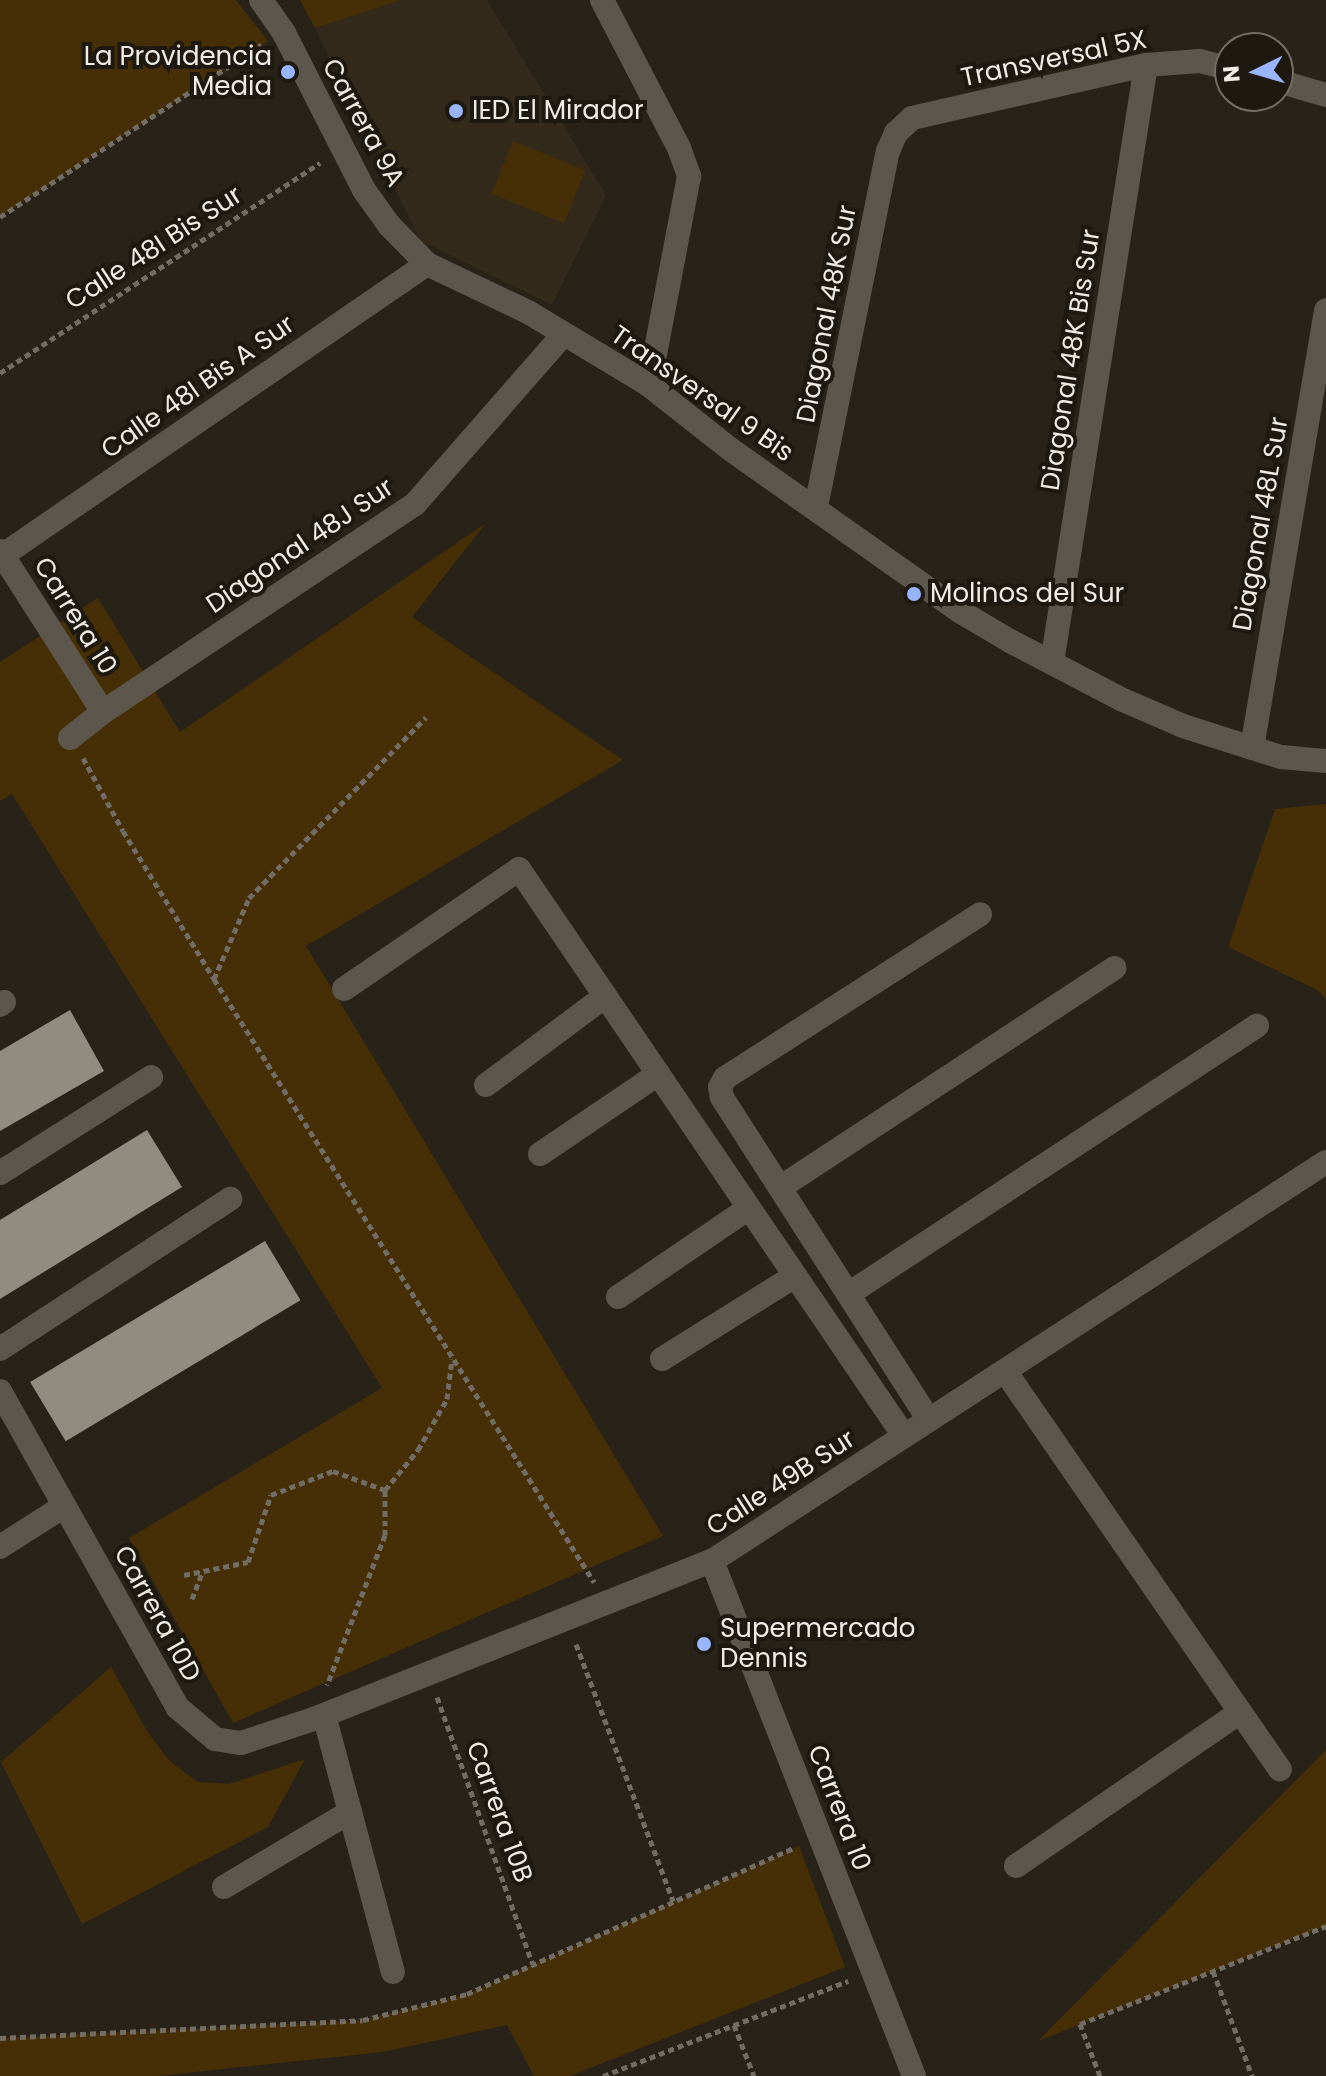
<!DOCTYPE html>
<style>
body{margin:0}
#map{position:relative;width:1326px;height:2076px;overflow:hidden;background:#282219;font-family:Poppins,sans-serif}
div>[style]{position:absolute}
.built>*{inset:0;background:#342a1c}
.green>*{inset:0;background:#462f06;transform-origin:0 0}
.building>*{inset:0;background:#928b80;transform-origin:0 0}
.path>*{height:5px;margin-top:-2.5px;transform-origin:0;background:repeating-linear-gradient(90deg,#716c64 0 6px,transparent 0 10px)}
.minor>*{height:24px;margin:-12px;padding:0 12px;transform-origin:12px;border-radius:12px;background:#5c564c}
.dots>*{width:22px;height:22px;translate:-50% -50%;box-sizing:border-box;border:4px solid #1e1910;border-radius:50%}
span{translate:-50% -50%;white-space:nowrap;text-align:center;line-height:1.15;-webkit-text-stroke:8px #1e1910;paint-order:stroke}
.poi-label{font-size:26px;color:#efebe5}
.right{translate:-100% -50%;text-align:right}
.left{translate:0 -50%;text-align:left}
.street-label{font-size:26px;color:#efebe5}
.north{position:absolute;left:1214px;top:32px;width:80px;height:80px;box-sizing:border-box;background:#1e1910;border:2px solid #726d65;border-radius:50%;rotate:265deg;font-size:22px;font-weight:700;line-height:32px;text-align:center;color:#efebe5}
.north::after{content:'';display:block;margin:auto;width:28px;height:36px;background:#99b5fd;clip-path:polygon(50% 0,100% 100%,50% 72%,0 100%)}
</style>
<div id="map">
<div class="built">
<div style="clip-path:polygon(402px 0,487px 0,606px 195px,552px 305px,421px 241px,315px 28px)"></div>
</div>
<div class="green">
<div style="clip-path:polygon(0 0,236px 0,268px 41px,0 217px)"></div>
<div style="clip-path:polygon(300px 0,402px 0,315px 28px)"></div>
<div style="left:513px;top:141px;width:78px;height:57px;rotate:22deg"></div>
<div style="clip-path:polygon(486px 523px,412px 617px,623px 760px,306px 946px,663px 1536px,233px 1723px,129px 1538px,382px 1388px,12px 794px,0 801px,0 662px,98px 598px,180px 732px)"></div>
<div style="clip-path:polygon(1326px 804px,1326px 999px,1319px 991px,1228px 947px,1275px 809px)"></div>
<div style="clip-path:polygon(111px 1667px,147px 1731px,169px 1760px,197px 1782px,229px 1784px,305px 1759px,268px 1827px,82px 1924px,1px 1762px)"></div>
<div style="clip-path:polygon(1326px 1750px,1326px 1926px,1038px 2041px)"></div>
<div style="clip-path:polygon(799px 1846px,845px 1967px,570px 2076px,534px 2076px,507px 2025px,383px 2052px,158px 2076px,0 2076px,0 2038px,363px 2020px,467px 1994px)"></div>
</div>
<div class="building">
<div style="clip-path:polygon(70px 1010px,104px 1071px,0 1131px,0 1051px)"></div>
<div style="clip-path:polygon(147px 1130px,182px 1187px,0 1299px,0 1220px)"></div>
<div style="left:265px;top:1241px;width:69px;height:274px;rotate:59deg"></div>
</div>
<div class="path">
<div style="left:0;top:217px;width:313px;rotate:-33.4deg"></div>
<div style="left:0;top:373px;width:383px;rotate:-33.3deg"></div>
<div style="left:83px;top:758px;width:83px;rotate:61.3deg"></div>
<div style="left:123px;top:831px;width:174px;rotate:58.4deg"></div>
<div style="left:214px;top:979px;width:713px;rotate:57.78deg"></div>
<div style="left:214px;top:979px;width:88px;rotate:-66.6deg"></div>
<div style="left:249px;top:898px;width:253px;rotate:-45.6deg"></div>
<div style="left:385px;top:1490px;width:52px;rotate:-50.5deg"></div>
<div style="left:418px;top:1450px;width:59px;rotate:-60.4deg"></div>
<div style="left:447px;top:1399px;width:40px;rotate:-82.9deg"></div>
<div style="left:184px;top:1575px;width:65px;rotate:-11.5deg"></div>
<div style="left:248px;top:1562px;width:71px;rotate:-71.1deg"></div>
<div style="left:271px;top:1495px;width:66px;rotate:-21.2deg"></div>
<div style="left:333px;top:1471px;width:55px;rotate:20.1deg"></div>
<div style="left:385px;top:1490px;width:45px;rotate:90deg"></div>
<div style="left:385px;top:1535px;width:161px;rotate:111.1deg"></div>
<div style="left:192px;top:1599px;width:28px;rotate:-69deg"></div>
<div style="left:576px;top:1644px;width:275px;rotate:69.3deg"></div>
<div style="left:437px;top:1697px;width:282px;rotate:70.3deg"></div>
<div style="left:1213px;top:1971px;width:112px;rotate:69.6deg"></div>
<div style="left:734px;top:2025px;width:55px;rotate:68.6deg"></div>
<div style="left:0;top:2038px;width:363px;rotate:-2.8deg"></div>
<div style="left:363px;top:2020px;width:107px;rotate:-14deg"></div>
<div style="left:467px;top:1994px;width:360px;rotate:-24.1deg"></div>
<div style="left:603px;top:2076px;width:263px;rotate:-21.2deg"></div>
<div style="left:1100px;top:2076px;width:56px;rotate:-111deg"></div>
<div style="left:1080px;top:2024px;width:265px;rotate:-21.7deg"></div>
</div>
<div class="minor">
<div style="left:261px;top:0;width:38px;rotate:55deg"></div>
<div style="left:283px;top:31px;width:178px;rotate:63deg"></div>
<div style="left:364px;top:190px;width:43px;rotate:54.5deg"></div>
<div style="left:389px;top:225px;width:54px;rotate:45.7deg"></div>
<div style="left:427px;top:264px;width:112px;rotate:25.4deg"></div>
<div style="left:528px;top:312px;width:141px;rotate:31.1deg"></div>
<div style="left:649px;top:385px;width:103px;rotate:38.3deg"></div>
<div style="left:730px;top:449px;width:283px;rotate:35.2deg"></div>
<div style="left:961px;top:612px;width:57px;rotate:30.6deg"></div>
<div style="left:1010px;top:641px;width:127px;rotate:27.6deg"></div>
<div style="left:1123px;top:700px;width:65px;rotate:23.4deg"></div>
<div style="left:1183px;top:726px;width:103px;rotate:17.6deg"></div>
<div style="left:1281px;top:757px;width:45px;rotate:5.1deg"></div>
<div style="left:602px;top:0;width:167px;rotate:62.5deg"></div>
<div style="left:679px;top:148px;width:30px;rotate:70deg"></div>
<div style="left:689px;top:176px;width:213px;rotate:100.8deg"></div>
<div style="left:1278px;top:81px;width:50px;rotate:16.3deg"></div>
<div style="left:816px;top:507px;width:363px;rotate:-78.6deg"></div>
<div style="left:888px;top:151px;width:20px;rotate:-66deg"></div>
<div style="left:896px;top:133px;width:22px;rotate:-43deg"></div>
<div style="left:912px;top:118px;width:240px;rotate:-12.8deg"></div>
<div style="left:1146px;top:65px;width:54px;rotate:-4.2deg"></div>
<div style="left:1200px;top:61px;width:31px;rotate:15deg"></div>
<div style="left:0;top:551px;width:191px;rotate:57.4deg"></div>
<div style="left:0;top:557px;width:518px;rotate:-34.46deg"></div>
<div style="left:1052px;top:663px;width:605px;rotate:-81.07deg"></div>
<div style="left:70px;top:738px;width:42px;rotate:-38.2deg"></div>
<div style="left:103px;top:712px;width:375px;rotate:-33.7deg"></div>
<div style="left:415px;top:504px;width:226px;rotate:-48.8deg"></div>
<div style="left:1252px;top:748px;width:444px;rotate:-80.4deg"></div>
<div style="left:344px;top:989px;width:212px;rotate:-34.4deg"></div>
<div style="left:519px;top:869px;width:685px;rotate:55.82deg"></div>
<div style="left:0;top:1005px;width:5px;rotate:-37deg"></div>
<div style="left:486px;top:1085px;width:147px;rotate:-36.7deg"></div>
<div style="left:540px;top:1154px;width:143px;rotate:-34.1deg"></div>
<div style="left:0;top:1173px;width:179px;rotate:-32.4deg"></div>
<div style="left:781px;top:1187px;width:399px;rotate:-33.3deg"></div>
<div style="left:850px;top:1293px;width:487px;rotate:-33.3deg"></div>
<div style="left:618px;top:1297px;width:158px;rotate:-34.2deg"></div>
<div style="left:0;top:1349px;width:275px;rotate:-33.1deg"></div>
<div style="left:662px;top:1359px;width:157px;rotate:-32deg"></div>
<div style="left:1005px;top:1371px;width:484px;rotate:55.4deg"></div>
<div style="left:0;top:1391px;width:362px;rotate:60.7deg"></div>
<div style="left:177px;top:1707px;width:50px;rotate:40.1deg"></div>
<div style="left:215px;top:1739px;width:26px;rotate:9deg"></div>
<div style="left:241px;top:1743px;width:77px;rotate:-18.2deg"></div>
<div style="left:314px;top:1719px;width:428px;rotate:-21.7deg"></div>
<div style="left:712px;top:1561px;width:732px;rotate:-33.02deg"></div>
<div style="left:929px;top:1420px;width:384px;rotate:-122.7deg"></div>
<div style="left:722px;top:1097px;width:10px;rotate:-101deg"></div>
<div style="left:720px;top:1087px;width:10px;rotate:-61deg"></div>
<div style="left:725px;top:1078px;width:303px;rotate:-32.7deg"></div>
<div style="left:0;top:1547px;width:76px;rotate:-32.6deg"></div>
<div style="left:712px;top:1561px;width:553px;rotate:68.58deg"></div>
<div style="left:324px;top:1715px;width:266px;rotate:75deg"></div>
<div style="left:1016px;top:1866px;width:270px;rotate:-34.5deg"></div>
<div style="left:224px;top:1887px;width:147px;rotate:-30.8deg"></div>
</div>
<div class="dots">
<div style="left:288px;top:72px;background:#99b5fd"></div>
<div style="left:456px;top:111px;background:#99b5fd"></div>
<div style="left:914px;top:594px;background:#99b5fd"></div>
<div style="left:704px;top:1644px;background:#99b5fd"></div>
</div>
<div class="poi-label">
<span class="right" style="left:272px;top:72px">La Providencia<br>Media</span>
<span class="left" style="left:472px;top:111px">IED El Mirador</span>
<span class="left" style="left:930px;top:594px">Molinos del Sur</span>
<span class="left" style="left:720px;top:1644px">Supermercado<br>Dennis</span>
</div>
<div class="street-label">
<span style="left:1054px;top:59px;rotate:-12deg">Transversal 5X</span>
<span style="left:363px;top:123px;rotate:61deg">Carrera 9A</span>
<span style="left:154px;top:248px;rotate:-33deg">Calle 48I Bis Sur</span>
<span style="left:827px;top:314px;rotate:-79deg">Diagonal 48K Sur</span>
<span style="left:1071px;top:360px;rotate:-81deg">Diagonal 48K Bis Sur</span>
<span style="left:198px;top:387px;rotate:-35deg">Calle 48I Bis A Sur</span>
<span style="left:702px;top:394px;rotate:35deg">Transversal 9 Bis</span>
<span style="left:1261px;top:524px;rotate:-80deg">Diagonal 48L Sur</span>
<span style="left:300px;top:546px;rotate:-34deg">Diagonal 48J Sur</span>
<span style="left:75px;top:616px;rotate:58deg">Carrera 10</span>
<span style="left:781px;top:1483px;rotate:-33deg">Calle 49B Sur</span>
<span style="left:157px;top:1614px;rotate:61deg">Carrera 10D</span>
<span style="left:839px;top:1808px;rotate:69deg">Carrera 10</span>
<span style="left:499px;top:1812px;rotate:70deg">Carrera 10B</span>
</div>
<div class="north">N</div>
</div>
